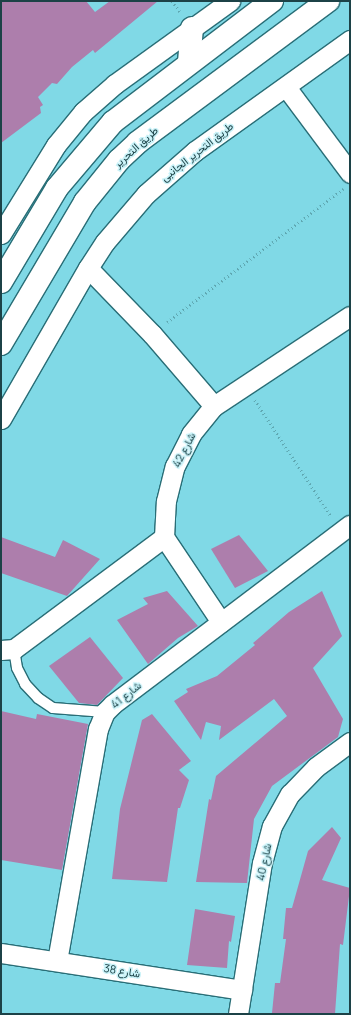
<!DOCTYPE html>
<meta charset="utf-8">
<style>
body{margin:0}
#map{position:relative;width:351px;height:1015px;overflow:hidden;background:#80d9e6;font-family:Manrope,Vazirmatn,sans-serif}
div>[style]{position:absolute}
.building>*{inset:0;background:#ad7eac}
.path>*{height:2.5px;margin-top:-1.25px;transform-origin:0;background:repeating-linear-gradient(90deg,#5fa8b2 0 1px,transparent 0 4px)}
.roads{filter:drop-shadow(1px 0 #296e77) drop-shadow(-1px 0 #296e77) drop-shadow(0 1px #296e77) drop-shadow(0 -1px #296e77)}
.lane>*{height:10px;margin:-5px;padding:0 5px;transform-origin:5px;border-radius:5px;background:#fff}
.street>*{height:19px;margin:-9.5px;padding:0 9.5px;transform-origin:9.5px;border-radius:9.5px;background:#fff}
.secondary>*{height:22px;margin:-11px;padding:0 11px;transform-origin:11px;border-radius:11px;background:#fff}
span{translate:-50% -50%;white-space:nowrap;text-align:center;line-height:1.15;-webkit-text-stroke:3px #c9f2f8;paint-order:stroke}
.street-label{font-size:11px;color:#1c4247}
.frame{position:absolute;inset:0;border:2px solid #1c4247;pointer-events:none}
</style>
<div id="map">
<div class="building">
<div style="clip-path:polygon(1px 1px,86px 1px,95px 12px,110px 1px,158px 1px,95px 53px,93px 50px,72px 67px,57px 84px,52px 83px,38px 97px,43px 105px,40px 107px,41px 113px,1px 143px)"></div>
<div style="clip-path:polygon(239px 535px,268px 571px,235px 588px,211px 549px)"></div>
<div style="clip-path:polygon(1px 537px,55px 557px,63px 540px,100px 559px,67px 596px,1px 573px)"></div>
<div style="clip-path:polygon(167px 591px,198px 626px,178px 638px,148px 664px,117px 620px,148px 604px,143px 598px)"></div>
<div style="clip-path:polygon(322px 591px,342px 636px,313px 668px,343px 719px,338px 737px,272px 786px,254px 819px,247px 883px,196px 882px,209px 799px,211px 800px,216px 776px,287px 716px,274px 699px,219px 740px,221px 726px,206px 722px,201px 740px,174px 701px,188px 692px,186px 689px,217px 676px,255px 645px,253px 643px,289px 612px)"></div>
<div style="clip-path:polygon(90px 637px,123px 678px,97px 705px,79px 703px,49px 666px)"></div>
<div style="clip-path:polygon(1px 711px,36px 719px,37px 714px,88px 724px,62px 870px,1px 860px)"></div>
<div style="clip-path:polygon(152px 714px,191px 761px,179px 770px,189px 780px,180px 808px,178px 808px,167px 882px,112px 879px,120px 809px,142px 720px)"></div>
<div style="clip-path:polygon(332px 827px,341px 838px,322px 880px,350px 888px,343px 945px,340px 944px,335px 1014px,272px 1013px,275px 983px,280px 983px,286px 939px,283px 939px,286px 908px,292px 908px,308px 851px)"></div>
<div style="clip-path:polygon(195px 909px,235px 916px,231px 942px,229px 941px,227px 968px,187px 965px)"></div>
</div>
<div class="path">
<div style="left:172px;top:1px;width:15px;rotate:53deg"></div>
<div style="left:167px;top:322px;width:221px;rotate:-37.1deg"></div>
<div style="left:255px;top:400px;width:139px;rotate:56.8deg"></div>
</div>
<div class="roads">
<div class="lane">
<div style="left:14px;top:649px;width:19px;rotate:81deg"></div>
<div style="left:17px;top:668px;width:18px;rotate:63deg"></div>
<div style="left:25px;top:684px;width:19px;rotate:47deg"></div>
<div style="left:38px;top:698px;width:18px;rotate:34deg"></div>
<div style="left:53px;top:708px;width:52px;rotate:4.4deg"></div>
</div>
<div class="street">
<div style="left:286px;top:87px;width:107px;rotate:53.3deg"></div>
<div style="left:1px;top:234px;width:105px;rotate:-58.3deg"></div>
<div style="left:56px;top:145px;width:43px;rotate:-50.7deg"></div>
<div style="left:83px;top:112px;width:43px;rotate:-41.2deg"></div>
<div style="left:115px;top:84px;width:142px;rotate:-35.8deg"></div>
<div style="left:88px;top:268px;width:92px;rotate:45.9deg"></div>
<div style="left:152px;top:334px;width:95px;rotate:49.3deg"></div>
<div style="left:1px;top:419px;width:174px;rotate:-60.1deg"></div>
<div style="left:88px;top:268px;width:31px;rotate:-57deg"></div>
<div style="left:105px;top:242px;width:63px;rotate:-49.5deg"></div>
<div style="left:146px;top:194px;width:65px;rotate:-41.3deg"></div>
<div style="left:195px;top:151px;width:191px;rotate:-35.6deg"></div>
<div style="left:221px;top:622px;width:102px;rotate:-123.8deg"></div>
<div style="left:164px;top:537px;width:36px;rotate:-87deg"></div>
<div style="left:166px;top:501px;width:36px;rotate:-76deg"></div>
<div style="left:175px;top:466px;width:36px;rotate:-63deg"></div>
<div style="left:191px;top:434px;width:36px;rotate:-51deg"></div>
<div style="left:214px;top:406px;width:163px;rotate:-33.5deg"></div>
<div style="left:1px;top:650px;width:13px;rotate:-4deg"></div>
<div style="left:14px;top:649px;width:187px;rotate:-36.7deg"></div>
<div style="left:1px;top:953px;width:244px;rotate:8.7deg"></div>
<div style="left:57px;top:961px;width:236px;rotate:-80deg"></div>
<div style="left:98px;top:729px;width:18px;rotate:-68deg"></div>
<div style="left:105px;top:712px;width:11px;rotate:-45deg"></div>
<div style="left:113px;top:704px;width:297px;rotate:-37.1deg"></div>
<div style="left:238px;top:1014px;width:153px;rotate:-81deg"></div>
<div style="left:262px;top:863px;width:38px;rotate:-75deg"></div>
<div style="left:272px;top:826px;width:37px;rotate:-61deg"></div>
<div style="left:290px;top:794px;width:37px;rotate:-46deg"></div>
<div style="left:316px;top:767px;width:42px;rotate:-36.3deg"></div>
</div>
<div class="secondary">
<div style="left:189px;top:62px;width:34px;rotate:-85deg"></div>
<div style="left:1px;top:282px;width:109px;rotate:-59.2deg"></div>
<div style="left:57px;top:188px;width:87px;rotate:-49.7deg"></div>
<div style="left:113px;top:122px;width:200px;rotate:-37.3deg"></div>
<div style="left:1px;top:344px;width:165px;rotate:-59.4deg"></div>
<div style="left:85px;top:202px;width:54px;rotate:-51deg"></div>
<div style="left:119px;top:160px;width:26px;rotate:-43deg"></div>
<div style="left:138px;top:142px;width:237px;rotate:-36.6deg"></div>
</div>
</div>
<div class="street-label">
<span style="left:136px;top:147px;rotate:-42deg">طريق التحرير</span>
<span style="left:197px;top:152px;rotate:-38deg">طريق التحرير الجانبى</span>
<span style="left:184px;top:450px;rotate:-63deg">شارع 42</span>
<span style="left:126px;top:695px;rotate:-39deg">شارع 41</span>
<span style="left:264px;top:862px;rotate:-78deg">شارع 40</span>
<span style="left:122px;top:971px;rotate:9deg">شارع 38</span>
</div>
<div class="frame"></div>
</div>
